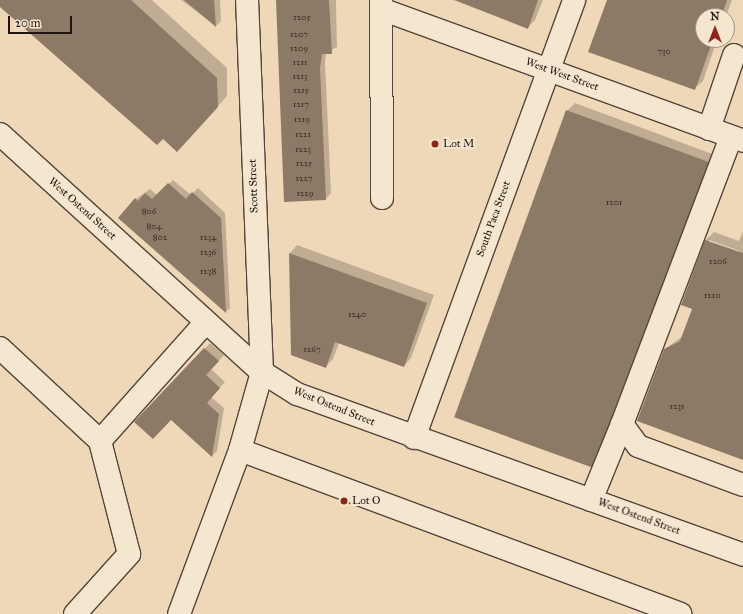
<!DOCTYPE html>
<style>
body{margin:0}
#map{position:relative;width:743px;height:614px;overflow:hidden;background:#efd8b7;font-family:"IM FELL Great Primer",serif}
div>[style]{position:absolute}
.shadow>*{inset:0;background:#0003}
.building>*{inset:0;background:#8c7a67;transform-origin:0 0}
.roads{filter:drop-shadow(1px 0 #54453a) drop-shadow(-1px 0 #54453a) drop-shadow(0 1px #54453a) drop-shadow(0 -1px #54453a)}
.minor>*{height:22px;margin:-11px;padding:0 11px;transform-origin:11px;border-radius:11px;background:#f5e6d0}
.dots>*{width:11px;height:11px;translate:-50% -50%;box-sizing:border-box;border:2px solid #f5e6d0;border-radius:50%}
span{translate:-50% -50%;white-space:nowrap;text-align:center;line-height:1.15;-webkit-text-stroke:4px #f5e6d0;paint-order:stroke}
.number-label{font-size:9px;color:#3b2e26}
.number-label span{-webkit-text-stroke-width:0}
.street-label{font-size:11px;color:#201410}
.poi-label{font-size:11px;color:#201410}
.left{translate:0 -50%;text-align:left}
.north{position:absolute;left:695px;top:8px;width:40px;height:40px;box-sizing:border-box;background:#f5e6d0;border:1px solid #a09283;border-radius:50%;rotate:0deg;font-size:11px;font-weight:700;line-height:16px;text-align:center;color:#201410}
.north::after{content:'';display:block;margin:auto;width:14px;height:18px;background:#8f2418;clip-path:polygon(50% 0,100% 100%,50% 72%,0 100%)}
.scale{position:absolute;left:8px;top:16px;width:64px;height:18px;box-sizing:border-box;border:2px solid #201410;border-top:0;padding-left:5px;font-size:12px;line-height:14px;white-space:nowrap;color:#201410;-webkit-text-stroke:3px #f5e6d0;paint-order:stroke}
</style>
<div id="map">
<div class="shadow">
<div style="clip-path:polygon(0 0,152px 0,227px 68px,227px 96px,188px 140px,163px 138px,157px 144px,0 6px)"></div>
<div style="clip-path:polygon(181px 0,220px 0,221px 21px,216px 26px)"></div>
<div style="clip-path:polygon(278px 0,336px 0,337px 47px,326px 53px,325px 62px,331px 193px,326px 199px)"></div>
<div style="clip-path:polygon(453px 0,543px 0,535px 20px,527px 28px)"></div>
<div style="clip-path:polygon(608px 0,732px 0,726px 16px,703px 16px,703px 40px,717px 40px,703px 81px,694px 89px)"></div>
<div style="clip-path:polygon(575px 103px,715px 155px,599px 458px,590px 467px,567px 111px)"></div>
<div style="clip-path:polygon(173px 180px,191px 195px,198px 188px,225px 213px,230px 308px,226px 312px,157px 250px,136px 199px,150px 189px,157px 195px)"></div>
<div style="clip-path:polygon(evenodd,743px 231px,743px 459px,665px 349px,683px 336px,694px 309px,682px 304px,706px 240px,714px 232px,739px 241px,743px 231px,709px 240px,740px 251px,739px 253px,709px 242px,709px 240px)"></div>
<div style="clip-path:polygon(297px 245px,434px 295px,411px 358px,404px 366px,339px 343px,333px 359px,325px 367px,292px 355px,290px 253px)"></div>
<div style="clip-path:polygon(210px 343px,224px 355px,211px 369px,225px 382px,211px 397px,224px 408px,217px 451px,212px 456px,171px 418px,136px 422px)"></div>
</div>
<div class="building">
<div style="clip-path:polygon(0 0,131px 0,217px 78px,218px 107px,177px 152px,163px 139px,157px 145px,0 7px)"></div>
<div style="clip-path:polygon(184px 0,214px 0,216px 27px)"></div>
<div style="clip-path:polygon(276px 0,329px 0,332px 54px,322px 54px,320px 68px,326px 200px,284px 202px)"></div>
<div style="clip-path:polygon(455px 0,538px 0,528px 29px)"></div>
<div style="clip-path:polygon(607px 0,727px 0,722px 16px,703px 16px,703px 40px,713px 40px,695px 90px,588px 52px)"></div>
<div style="left:566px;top:110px;width:152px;height:327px;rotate:20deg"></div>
<div style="clip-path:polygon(168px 183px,186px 199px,192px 192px,221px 218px,226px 313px,118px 218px,135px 198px,138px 201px,145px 193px,152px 199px)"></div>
<div style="clip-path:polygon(705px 240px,743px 253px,743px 460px,637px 421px,664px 349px,680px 341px,692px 309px,681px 305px)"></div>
<div style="clip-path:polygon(289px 253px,427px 303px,404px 367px,335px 342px,326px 368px,291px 355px)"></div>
<div style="clip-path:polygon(204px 348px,219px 361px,206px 375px,220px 388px,207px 403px,219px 414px,212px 457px,171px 420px,153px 439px,134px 422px)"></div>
</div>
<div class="roads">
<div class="minor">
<div style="left:381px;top:0;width:198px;rotate:89.7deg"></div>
<div style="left:381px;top:9px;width:385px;rotate:20deg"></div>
<div style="left:709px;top:129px;width:78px;rotate:-71.3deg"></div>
<div style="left:0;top:134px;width:354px;rotate:42.3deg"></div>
<div style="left:262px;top:372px;width:41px;rotate:32.2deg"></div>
<div style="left:297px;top:394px;width:474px;rotate:19.8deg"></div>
<div style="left:0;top:348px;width:137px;rotate:42.9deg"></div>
<div style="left:100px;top:441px;width:159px;rotate:-48.3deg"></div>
<div style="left:622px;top:424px;width:307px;rotate:-69.2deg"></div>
<div style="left:414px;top:438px;width:466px;rotate:-69.9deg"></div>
<div style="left:240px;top:450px;width:470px;rotate:20.4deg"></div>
<div style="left:591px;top:500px;width:82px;rotate:-67.8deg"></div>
<div style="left:622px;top:424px;width:27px;rotate:54deg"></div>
<div style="left:638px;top:446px;width:112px;rotate:20.4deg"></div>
<div style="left:75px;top:614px;width:81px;rotate:-48deg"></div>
<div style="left:129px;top:554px;width:117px;rotate:-104.4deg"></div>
<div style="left:179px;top:614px;width:175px;rotate:-69.6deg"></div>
<div style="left:240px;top:450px;width:81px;rotate:-74.2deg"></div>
<div style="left:262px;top:372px;width:372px;rotate:-92.3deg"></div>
</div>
</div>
<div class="dots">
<div style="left:435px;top:144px;background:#8f2418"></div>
<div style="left:344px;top:501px;background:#8f2418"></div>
</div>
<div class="number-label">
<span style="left:302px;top:17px">1205</span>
<span style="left:299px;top:34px">1207</span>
<span style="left:299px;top:48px">1209</span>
<span style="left:664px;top:51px">730</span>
<span style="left:300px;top:62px">1211</span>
<span style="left:300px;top:76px">1213</span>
<span style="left:301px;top:90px">1215</span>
<span style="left:301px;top:104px">1217</span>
<span style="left:302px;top:119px">1219</span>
<span style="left:303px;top:134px">1221</span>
<span style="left:303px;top:149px">1223</span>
<span style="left:304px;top:163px">1225</span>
<span style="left:304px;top:178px">1227</span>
<span style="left:305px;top:193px">1229</span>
<span style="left:614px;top:202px">1201</span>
<span style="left:149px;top:211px">806</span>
<span style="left:154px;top:226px">804</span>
<span style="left:160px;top:237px">802</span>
<span style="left:208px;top:237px">1234</span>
<span style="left:208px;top:252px">1236</span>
<span style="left:718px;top:261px">1206</span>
<span style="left:208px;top:271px">1238</span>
<span style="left:712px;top:295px">1210</span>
<span style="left:357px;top:314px">1240</span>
<span style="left:312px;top:349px">1267</span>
<span style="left:677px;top:406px">1231</span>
</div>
<div class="street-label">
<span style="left:562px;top:75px;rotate:20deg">West West Street</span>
<span style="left:254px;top:186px;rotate:-92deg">Scott Street</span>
<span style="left:82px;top:209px;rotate:42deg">West Ostend Street</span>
<span style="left:494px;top:219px;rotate:-70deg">South Paca Street</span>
<span style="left:334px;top:407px;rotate:22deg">West Ostend Street</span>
<span style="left:639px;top:517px;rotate:20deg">West Ostend Street</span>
</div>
<div class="poi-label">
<span class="left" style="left:443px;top:144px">Lot M</span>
<span class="left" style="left:352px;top:501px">Lot O</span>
</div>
<div class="north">N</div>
<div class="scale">20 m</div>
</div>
